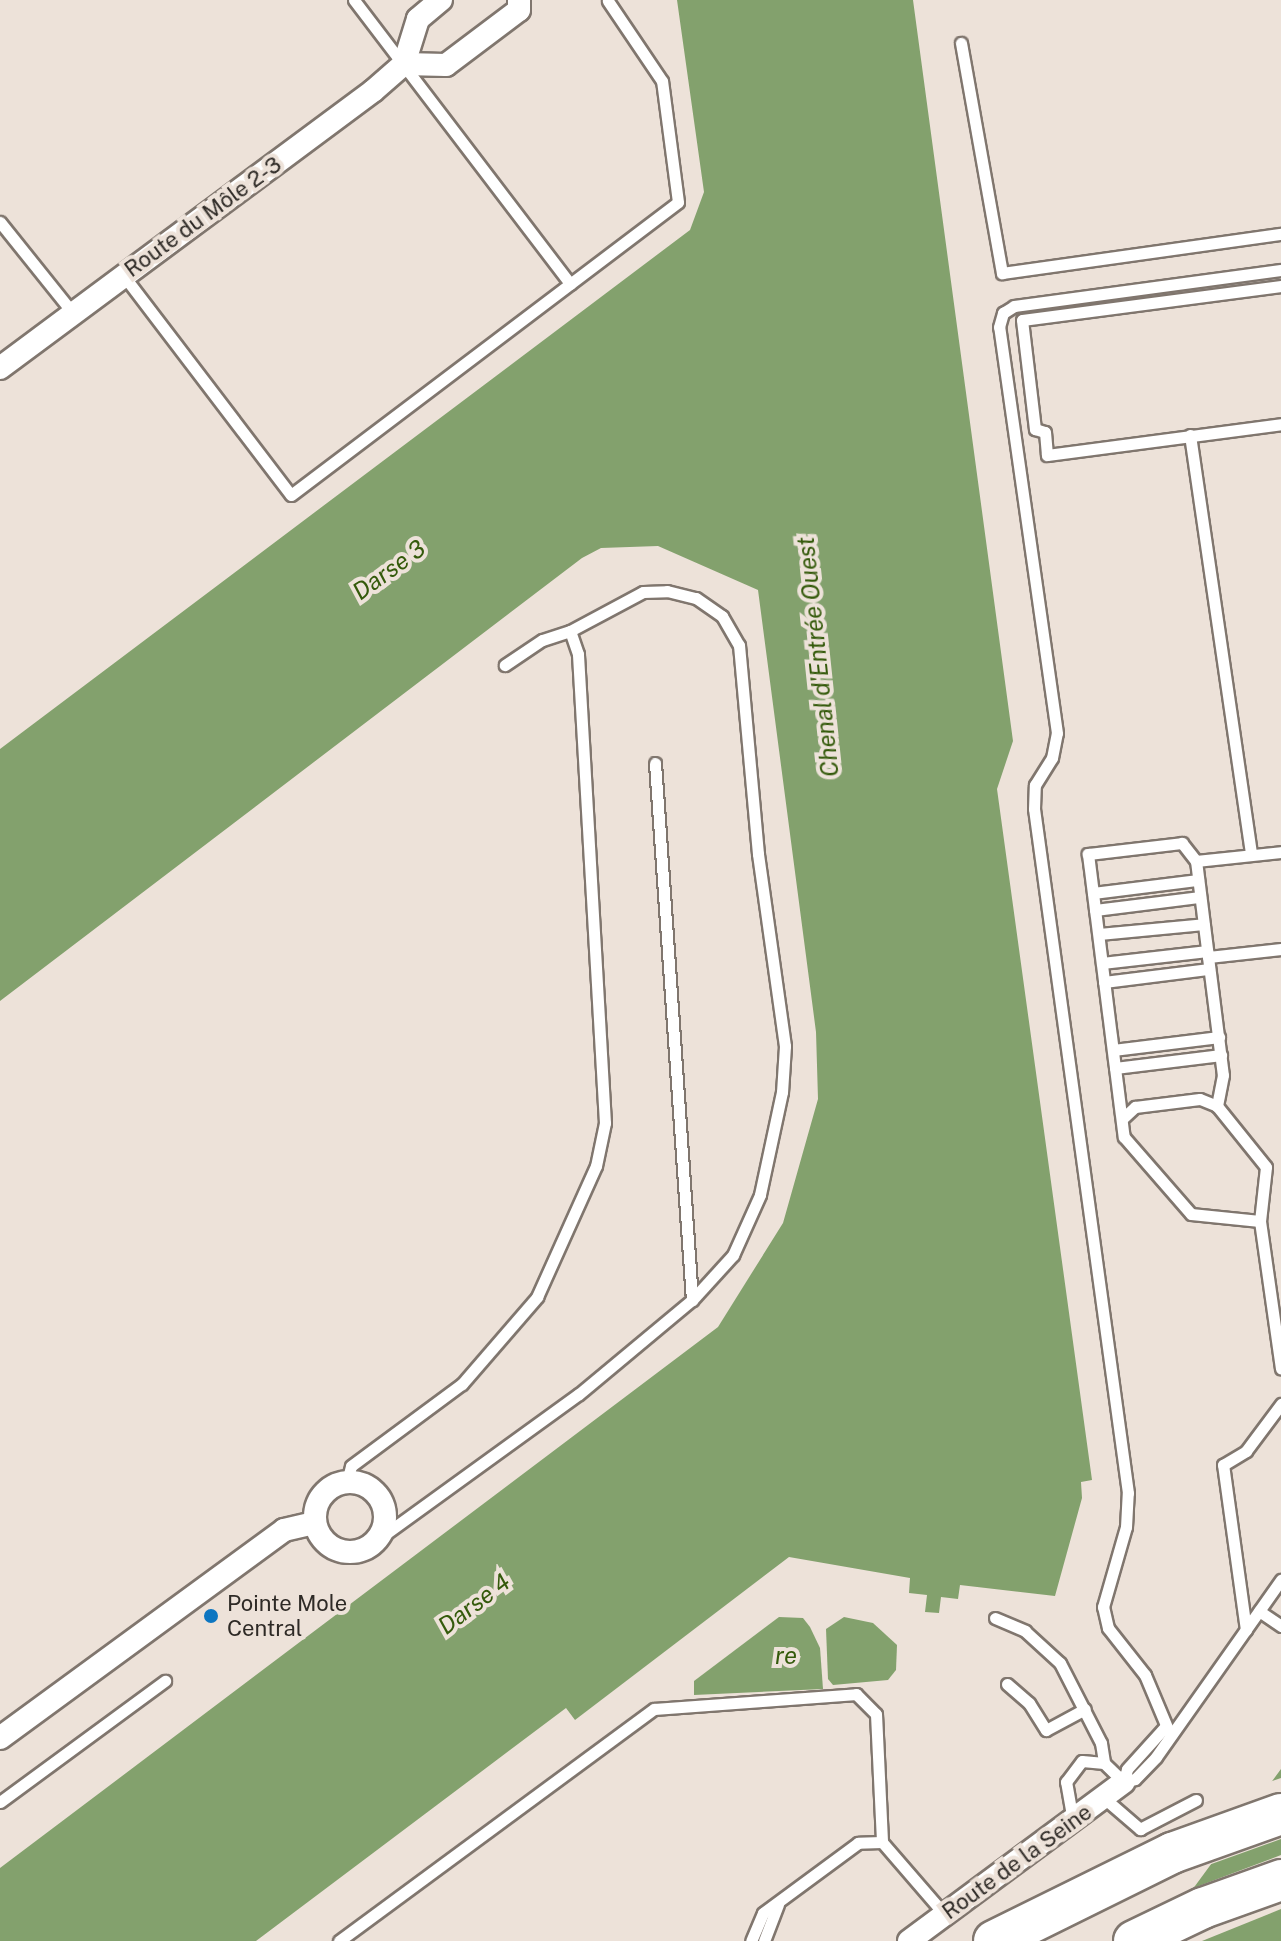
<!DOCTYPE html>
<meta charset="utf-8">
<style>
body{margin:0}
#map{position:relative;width:1281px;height:1941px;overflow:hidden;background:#ede2d9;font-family:"Public Sans",sans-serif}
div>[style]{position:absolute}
.water>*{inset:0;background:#83a16d}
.pier>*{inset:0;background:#ede2d9}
.roads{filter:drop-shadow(2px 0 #80766e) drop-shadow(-2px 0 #80766e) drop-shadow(0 2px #80766e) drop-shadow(0 -2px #80766e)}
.lane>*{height:11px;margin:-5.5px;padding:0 5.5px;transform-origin:5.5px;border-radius:5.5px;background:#fff}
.street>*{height:22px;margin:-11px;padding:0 11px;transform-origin:11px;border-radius:11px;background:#fff}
.street>.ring{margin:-11px;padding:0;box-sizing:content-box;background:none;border:22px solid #fff;border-radius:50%}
.highway>*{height:40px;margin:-20px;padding:0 20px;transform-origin:20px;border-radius:20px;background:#fff}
.dots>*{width:22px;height:22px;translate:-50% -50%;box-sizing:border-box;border:4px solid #ede2d9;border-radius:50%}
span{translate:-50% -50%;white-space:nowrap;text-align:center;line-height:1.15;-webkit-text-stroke:8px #ede2d9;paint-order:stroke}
.street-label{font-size:22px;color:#2e2a26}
.poi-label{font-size:22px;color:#2e2a26}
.left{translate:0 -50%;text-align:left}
.water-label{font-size:24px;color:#345a0b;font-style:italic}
</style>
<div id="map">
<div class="water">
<div style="clip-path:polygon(677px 0,913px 0,1013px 741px,997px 789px,1092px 1480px,1081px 1482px,1082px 1498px,1055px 1596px,960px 1585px,958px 1599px,941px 1597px,939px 1613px,925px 1612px,927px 1595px,909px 1593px,910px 1578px,789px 1557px,575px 1720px,566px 1708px,256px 1941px,0 1941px,0 1868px,718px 1327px,783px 1223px,818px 1099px,816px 1032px,758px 590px,658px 546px,601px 548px,582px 558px,0 1001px,0 749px,690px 230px,704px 192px)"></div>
<div style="clip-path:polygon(779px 1617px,803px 1618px,810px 1627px,820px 1648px,823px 1689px,694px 1695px,694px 1681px)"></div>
<div style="clip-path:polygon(844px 1617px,873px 1623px,897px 1645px,896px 1670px,888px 1680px,833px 1685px,828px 1679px,826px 1629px)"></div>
<div style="clip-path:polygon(1281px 1769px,1281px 1941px,1131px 1941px,1195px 1886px)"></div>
</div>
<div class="pier">
<div style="clip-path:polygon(1281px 1778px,1281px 1839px,1203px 1867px,1266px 1783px)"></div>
<div style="clip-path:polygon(1281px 1855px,1281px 1909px,1202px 1941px,1127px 1941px,1180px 1893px)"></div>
</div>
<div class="roads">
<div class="lane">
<div style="left:354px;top:0;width:357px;rotate:52.7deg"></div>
<div style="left:961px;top:43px;width:234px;rotate:79.9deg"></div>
<div style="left:1002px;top:273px;width:282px;rotate:-8deg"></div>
<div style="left:0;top:222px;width:117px;rotate:51.3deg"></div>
<div style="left:124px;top:276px;width:275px;rotate:52.7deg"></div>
<div style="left:291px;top:495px;width:485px;rotate:-37.1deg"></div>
<div style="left:678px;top:202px;width:122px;rotate:-97.5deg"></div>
<div style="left:662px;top:81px;width:97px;rotate:-124deg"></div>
<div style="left:1281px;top:286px;width:261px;rotate:172.5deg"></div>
<div style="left:1022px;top:320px;width:110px;rotate:83.2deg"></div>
<div style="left:1035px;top:429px;width:10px;rotate:17deg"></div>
<div style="left:1045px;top:432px;width:23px;rotate:85deg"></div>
<div style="left:1047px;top:455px;width:236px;rotate:-7.5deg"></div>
<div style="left:1190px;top:435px;width:423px;rotate:81.7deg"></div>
<div style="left:570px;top:631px;width:83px;rotate:-28.1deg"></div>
<div style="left:643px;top:592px;width:24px;rotate:-2deg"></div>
<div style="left:667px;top:591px;width:30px;rotate:14deg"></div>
<div style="left:696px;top:598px;width:32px;rotate:35deg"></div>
<div style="left:722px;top:616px;width:34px;rotate:60deg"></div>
<div style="left:739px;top:645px;width:210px;rotate:84.8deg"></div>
<div style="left:758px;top:854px;width:194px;rotate:82deg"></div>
<div style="left:785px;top:1046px;width:46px;rotate:93.7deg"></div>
<div style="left:782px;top:1092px;width:105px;rotate:102.1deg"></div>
<div style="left:760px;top:1195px;width:66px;rotate:114.2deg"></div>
<div style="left:733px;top:1255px;width:61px;rotate:132.3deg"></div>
<div style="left:1196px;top:861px;width:23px;rotate:-128deg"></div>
<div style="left:1182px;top:843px;width:95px;rotate:173.3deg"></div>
<div style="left:1088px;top:854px;width:285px;rotate:82.8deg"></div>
<div style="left:1124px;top:1137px;width:102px;rotate:49deg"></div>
<div style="left:1191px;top:1214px;width:69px;rotate:5.8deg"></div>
<div style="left:1093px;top:893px;width:106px;rotate:-7.1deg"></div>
<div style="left:1095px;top:910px;width:106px;rotate:-7.1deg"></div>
<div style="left:1099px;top:934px;width:105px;rotate:-5.4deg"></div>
<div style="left:1281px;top:949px;width:73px;rotate:173.7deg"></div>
<div style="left:1208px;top:957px;width:119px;rotate:82.8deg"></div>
<div style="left:1223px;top:1075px;width:32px;rotate:101deg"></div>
<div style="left:1217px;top:1106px;width:78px;rotate:51.2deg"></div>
<div style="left:1266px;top:1167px;width:54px;rotate:96.3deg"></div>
<div style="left:1260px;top:1221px;width:149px;rotate:81.9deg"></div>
<div style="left:1208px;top:957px;width:97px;rotate:-97.1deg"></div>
<div style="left:1196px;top:861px;width:85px;rotate:-6deg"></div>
<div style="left:1102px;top:963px;width:106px;rotate:-6.5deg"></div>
<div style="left:1104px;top:982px;width:106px;rotate:-7.1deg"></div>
<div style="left:1113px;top:1050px;width:107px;rotate:-7deg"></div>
<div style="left:1115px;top:1068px;width:107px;rotate:-7deg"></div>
<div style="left:1122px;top:1119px;width:18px;rotate:-43deg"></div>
<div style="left:1135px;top:1107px;width:65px;rotate:-7deg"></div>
<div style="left:1200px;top:1099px;width:18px;rotate:22deg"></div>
<div style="left:347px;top:1482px;width:16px;rotate:-76deg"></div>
<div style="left:351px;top:1466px;width:138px;rotate:-36.5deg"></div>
<div style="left:462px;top:1384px;width:115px;rotate:-49.2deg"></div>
<div style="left:537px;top:1297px;width:144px;rotate:-65.8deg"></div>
<div style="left:596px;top:1166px;width:44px;rotate:-78.2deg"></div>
<div style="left:605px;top:1123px;width:470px;rotate:-93.3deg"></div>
<div style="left:578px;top:654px;width:24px;rotate:-109deg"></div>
<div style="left:570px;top:631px;width:29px;rotate:162deg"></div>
<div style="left:542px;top:640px;width:45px;rotate:146deg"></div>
<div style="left:377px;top:1540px;width:249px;rotate:-35.9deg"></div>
<div style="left:579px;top:1394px;width:147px;rotate:-39.8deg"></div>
<div style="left:692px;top:1300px;width:538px;rotate:-93.94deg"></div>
<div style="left:1259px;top:1611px;width:27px;rotate:34deg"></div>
<div style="left:995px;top:1618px;width:33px;rotate:23deg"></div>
<div style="left:1025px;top:1631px;width:47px;rotate:42.4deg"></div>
<div style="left:1060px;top:1663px;width:90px;rotate:62.9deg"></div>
<div style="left:1101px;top:1743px;width:20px;rotate:81deg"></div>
<div style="left:1246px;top:1630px;width:167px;rotate:-97.9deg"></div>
<div style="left:1223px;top:1465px;width:27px;rotate:-31deg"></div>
<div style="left:1246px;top:1451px;width:59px;rotate:-53.3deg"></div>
<div style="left:1007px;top:1684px;width:29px;rotate:41deg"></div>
<div style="left:1029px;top:1703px;width:32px;rotate:58deg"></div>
<div style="left:1046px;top:1730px;width:44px;rotate:-28.3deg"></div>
<div style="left:1169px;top:1732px;width:62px;rotate:-112.8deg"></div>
<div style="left:1145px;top:1675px;width:60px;rotate:-128.2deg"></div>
<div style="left:1108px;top:1628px;width:22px;rotate:-103deg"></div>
<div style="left:1103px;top:1607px;width:83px;rotate:-74deg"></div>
<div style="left:1126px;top:1527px;width:34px;rotate:-87deg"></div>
<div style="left:1128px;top:1493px;width:690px;rotate:-97.82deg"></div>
<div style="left:1034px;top:809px;width:24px;rotate:-88deg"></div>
<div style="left:1035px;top:785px;width:32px;rotate:-58deg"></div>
<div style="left:1052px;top:758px;width:25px;rotate:-79deg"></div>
<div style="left:1057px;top:733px;width:410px;rotate:-98.1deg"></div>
<div style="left:999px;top:327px;width:15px;rotate:-74deg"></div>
<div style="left:1003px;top:313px;width:13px;rotate:-32deg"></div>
<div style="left:1014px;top:306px;width:269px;rotate:-7.7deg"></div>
<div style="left:1124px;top:1782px;width:11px;rotate:-15deg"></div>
<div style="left:1135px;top:1779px;width:30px;rotate:-46deg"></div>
<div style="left:1156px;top:1757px;width:217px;rotate:-54.8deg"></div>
<div style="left:1124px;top:1782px;width:13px;rotate:-77deg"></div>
<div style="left:1127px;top:1769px;width:57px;rotate:-47.9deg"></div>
<div style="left:1104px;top:1798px;width:48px;rotate:40.7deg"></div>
<div style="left:1140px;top:1829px;width:63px;rotate:-27.4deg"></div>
<div style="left:0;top:1802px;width:205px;rotate:-36.3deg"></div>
<div style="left:1073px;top:1821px;width:40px;rotate:-100deg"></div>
<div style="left:1066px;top:1782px;width:26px;rotate:-53deg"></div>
<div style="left:1082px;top:1761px;width:22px;rotate:5deg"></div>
<div style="left:1104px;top:1763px;width:28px;rotate:44deg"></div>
<div style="left:882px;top:1842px;width:96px;rotate:49.2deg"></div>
<div style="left:339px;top:1941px;width:391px;rotate:-36.4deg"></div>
<div style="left:654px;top:1709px;width:203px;rotate:-4.2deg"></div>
<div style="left:856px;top:1694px;width:28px;rotate:45deg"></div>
<div style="left:876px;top:1714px;width:128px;rotate:87.3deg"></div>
<div style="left:882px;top:1842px;width:24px;rotate:178deg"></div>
<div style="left:858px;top:1843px;width:118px;rotate:143.6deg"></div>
<div style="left:763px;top:1913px;width:30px;rotate:113deg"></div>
<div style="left:764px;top:1941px;width:39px;rotate:-69deg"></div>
</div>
<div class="street">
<div style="left:404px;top:64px;width:42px;rotate:1.4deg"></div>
<div style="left:446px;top:65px;width:91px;rotate:-37deg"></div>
<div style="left:519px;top:10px;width:10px;rotate:-90deg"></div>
<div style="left:0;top:368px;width:465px;rotate:-36.6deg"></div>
<div style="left:373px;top:91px;width:41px;rotate:-41.1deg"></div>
<div style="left:404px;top:64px;width:47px;rotate:-72.7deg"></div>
<div style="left:418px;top:19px;width:30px;rotate:-40deg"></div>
<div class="ring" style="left:315px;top:1482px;width:48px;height:48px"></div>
<div style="left:0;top:1738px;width:352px;rotate:-36.2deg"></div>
<div style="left:284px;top:1530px;width:32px;rotate:-13deg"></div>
<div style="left:909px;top:1941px;width:267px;rotate:-36.5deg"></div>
</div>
<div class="highway">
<div style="left:994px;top:1941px;width:199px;rotate:-26.3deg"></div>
<div style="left:1172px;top:1853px;width:116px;rotate:-19.7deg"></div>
<div style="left:1134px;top:1941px;width:76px;rotate:-25.6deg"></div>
<div style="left:1203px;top:1908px;width:83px;rotate:-19.7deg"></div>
</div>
</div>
<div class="dots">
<div style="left:211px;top:1616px;background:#0d76c1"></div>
</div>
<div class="street-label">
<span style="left:203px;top:217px;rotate:-36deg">Route du Môle 2-3</span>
<span style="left:1017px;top:1862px;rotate:-36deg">Route de la Seine</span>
</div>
<div class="poi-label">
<span class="left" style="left:227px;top:1616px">Pointe Mole<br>Central</span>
</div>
<div class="water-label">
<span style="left:389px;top:570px;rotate:-36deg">Darse 3</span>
<span style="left:818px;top:657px;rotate:-96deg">Chenal d'Entrée Ouest</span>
<span style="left:474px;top:1604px;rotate:-37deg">Darse 4</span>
<span style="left:786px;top:1656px">re</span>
</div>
</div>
